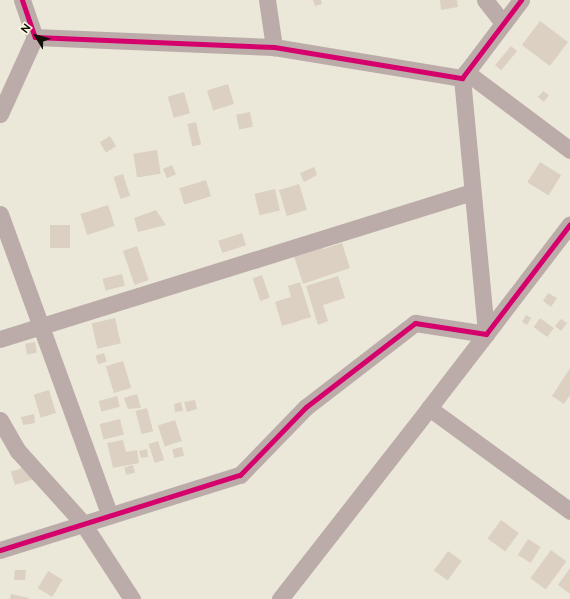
<!DOCTYPE html>
<style>
body{margin:0}
#map{position:relative;width:570px;height:599px;overflow:hidden;background:#ebe8d9;font-family:Raleway,sans-serif}
div>[style]{position:absolute}
.building>*{inset:0;background:#dcd0c2;transform-origin:0 0}
.street>*{height:17px;margin:-8.5px;padding:0 8.5px;transform-origin:8.5px;border-radius:8.5px;background:#bbacaa}
.cycleway>*{height:5px;margin:-2.5px;padding:0 2.5px;transform-origin:2.5px;border-radius:2.5px;background:#d6006c}
span{translate:-50% -50%;white-space:nowrap;text-align:center;line-height:1.15;-webkit-text-stroke:3px #fffbe4;paint-order:stroke}
.north{position:absolute;left:16px;top:16px;width:40px;height:40px;-webkit-text-stroke:3px #fffbe4;paint-order:stroke;rotate:307deg;font-size:11px;font-weight:700;line-height:16px;text-align:center;color:#131107}
.north::after{content:'';display:block;margin:auto;width:14px;height:18px;background:#131107;clip-path:polygon(50% 0,100% 100%,50% 72%,0 100%)}
</style>
<div id="map">
<div class="building">
<div style="clip-path:polygon(313px 0,321px 0,322px 4px,315px 6px)"></div>
<div style="clip-path:polygon(440px 0,457px 0,458px 7px,441px 10px)"></div>
<div style="left:540px;top:21px;width:35px;height:30px;rotate:37deg"></div>
<div style="left:511px;top:46px;width:8px;height:25px;rotate:40deg"></div>
<div style="left:228px;top:84px;width:21px;height:22px;rotate:73deg"></div>
<div style="clip-path:polygon(543px 91px,549px 95px,544px 102px,538px 97px)"></div>
<div style="left:184px;top:92px;width:22px;height:17px;rotate:74deg"></div>
<div style="left:250px;top:112px;width:15px;height:14px;rotate:79deg"></div>
<div style="left:196px;top:122px;width:23px;height:9px;rotate:77deg"></div>
<div style="left:110px;top:136px;width:12px;height:12px;rotate:59deg"></div>
<div style="left:157px;top:150px;width:24px;height:24px;rotate:81deg"></div>
<div style="left:540px;top:162px;width:25px;height:24px;rotate:32deg"></div>
<div style="left:172px;top:165px;width:10px;height:10px;rotate:66deg"></div>
<div style="clip-path:polygon(314px 167px,317px 175px,304px 182px,300px 173px)"></div>
<div style="left:123px;top:174px;width:23px;height:10px;rotate:72deg"></div>
<div style="left:206px;top:180px;width:17px;height:28px;rotate:73deg"></div>
<div style="left:299px;top:184px;width:27px;height:21px;rotate:73deg"></div>
<div style="left:275px;top:189px;width:22px;height:21px;rotate:77deg"></div>
<div style="left:108px;top:205px;width:22px;height:29px;rotate:72deg"></div>
<div style="clip-path:polygon(156px 210px,166px 225px,138px 232px,134px 218px)"></div>
<div style="left:50px;top:225px;width:20px;height:23px"></div>
<div style="left:242px;top:233px;width:13px;height:25px;rotate:72deg"></div>
<div style="clip-path:polygon(319px 237px,323px 249px,342px 243px,350px 268px,303px 284px,291px 247px)"></div>
<div style="left:137px;top:246px;width:36px;height:15px;rotate:71deg"></div>
<div style="left:122px;top:274px;width:12px;height:20px;rotate:76deg"></div>
<div style="left:262px;top:275px;width:24px;height:10px;rotate:71deg"></div>
<div style="clip-path:polygon(338px 276px,345px 298px,323px 305px,328px 321px,318px 325px,306px 286px)"></div>
<div style="clip-path:polygon(300px 282px,311px 317px,282px 326px,275px 302px,291px 297px,288px 286px)"></div>
<div style="clip-path:polygon(548px 293px,557px 298px,551px 307px,543px 301px)"></div>
<div style="left:526px;top:315px;width:6px;height:8px;rotate:31deg"></div>
<div style="left:115px;top:318px;width:26px;height:24px;rotate:77deg"></div>
<div style="left:540px;top:318px;width:17px;height:11px;rotate:36deg"></div>
<div style="clip-path:polygon(561px 319px,567px 323px,561px 331px,555px 326px)"></div>
<div style="left:35px;top:342px;width:11px;height:10px;rotate:80deg"></div>
<div style="left:104px;top:353px;width:9px;height:9px;rotate:72deg"></div>
<div style="left:123px;top:361px;width:28px;height:18px;rotate:73deg"></div>
<div style="clip-path:polygon(570px 368px,570px 395px,564px 404px,552px 396px)"></div>
<div style="left:49px;top:390px;width:24px;height:16px;rotate:73deg"></div>
<div style="clip-path:polygon(137px 394px,141px 408px,128px 409px,124px 398px)"></div>
<div style="left:117px;top:396px;width:11px;height:19px;rotate:75deg"></div>
<div style="clip-path:polygon(195px 400px,197px 409px,187px 412px,184px 402px)"></div>
<div style="clip-path:polygon(181px 402px,183px 411px,175px 412px,174px 404px)"></div>
<div style="left:147px;top:408px;width:24px;height:12px;rotate:75deg"></div>
<div style="clip-path:polygon(34px 414px,35px 423px,23px 425px,21px 417px)"></div>
<div style="left:120px;top:419px;width:16px;height:21px;rotate:76deg"></div>
<div style="left:175px;top:420px;width:22px;height:18px;rotate:72deg"></div>
<div style="clip-path:polygon(123px 440px,126px 452px,137px 450px,139px 463px,113px 468px,107px 443px)"></div>
<div style="left:158px;top:441px;width:20px;height:10px;rotate:72deg"></div>
<div style="left:182px;top:447px;width:9px;height:10px;rotate:77deg"></div>
<div style="clip-path:polygon(147px 449px,148px 457px,141px 458px,139px 451px)"></div>
<div style="left:133px;top:465px;width:8px;height:9px;rotate:76deg"></div>
<div style="left:29px;top:466px;width:14px;height:19px;rotate:73deg"></div>
<div style="left:501px;top:520px;width:22px;height:23px;rotate:36deg"></div>
<div style="left:528px;top:539px;width:15px;height:19px;rotate:32deg"></div>
<div style="left:551px;top:550px;width:19px;height:35px;rotate:36deg"></div>
<div style="left:448px;top:551px;width:17px;height:24px;rotate:36deg"></div>
<div style="clip-path:polygon(570px 568px,570px 594px,558px 585px)"></div>
<div style="clip-path:polygon(15px 570px,26px 570px,25px 580px,14px 580px)"></div>
<div style="left:48px;top:571px;width:17px;height:20px;rotate:31deg"></div>
<div style="clip-path:polygon(11px 594px,29px 598px,28px 599px,10px 599px)"></div>
</div>
<div class="street">
<div style="left:22px;top:0;width:39px;rotate:71deg"></div>
<div style="left:35px;top:37px;width:239px;rotate:2.4deg"></div>
<div style="left:274px;top:47px;width:191px;rotate:9.4deg"></div>
<div style="left:462px;top:78px;width:98px;rotate:-52.9deg"></div>
<div style="left:267px;top:0;width:48px;rotate:81.5deg"></div>
<div style="left:485px;top:0;width:29px;rotate:52deg"></div>
<div style="left:466px;top:72px;width:130px;rotate:36.9deg"></div>
<div style="left:462px;top:78px;width:257px;rotate:84.6deg"></div>
<div style="left:486px;top:334px;width:93px;rotate:127.6deg"></div>
<div style="left:429px;top:408px;width:175px;rotate:36.1deg"></div>
<div style="left:0;top:114px;width:85px;rotate:-65.6deg"></div>
<div style="left:0;top:214px;width:318px;rotate:70deg"></div>
<div style="left:0;top:339px;width:493px;rotate:-17.3deg"></div>
<div style="left:0;top:420px;width:36px;rotate:60deg"></div>
<div style="left:18px;top:451px;width:96px;rotate:48deg"></div>
<div style="left:82px;top:522px;width:92px;rotate:57deg"></div>
<div style="left:0;top:550px;width:251px;rotate:-17.4deg"></div>
<div style="left:240px;top:475px;width:95px;rotate:-45.9deg"></div>
<div style="left:306px;top:407px;width:138px;rotate:-37.6deg"></div>
<div style="left:415px;top:323px;width:72px;rotate:8.8deg"></div>
<div style="left:486px;top:334px;width:138px;rotate:-52.6deg"></div>
<div style="left:280px;top:599px;width:242px;rotate:-52deg"></div>
</div>
<div class="cycleway">
<div style="left:22px;top:0;width:39px;rotate:71deg"></div>
<div style="left:35px;top:37px;width:239px;rotate:2.4deg"></div>
<div style="left:274px;top:47px;width:191px;rotate:9.4deg"></div>
<div style="left:462px;top:78px;width:98px;rotate:-52.9deg"></div>
<div style="left:0;top:550px;width:251px;rotate:-17.4deg"></div>
<div style="left:240px;top:475px;width:95px;rotate:-45.9deg"></div>
<div style="left:306px;top:407px;width:138px;rotate:-37.6deg"></div>
<div style="left:415px;top:323px;width:72px;rotate:8.8deg"></div>
<div style="left:486px;top:334px;width:138px;rotate:-52.6deg"></div>
</div>
<div class="north">N</div>
</div>
